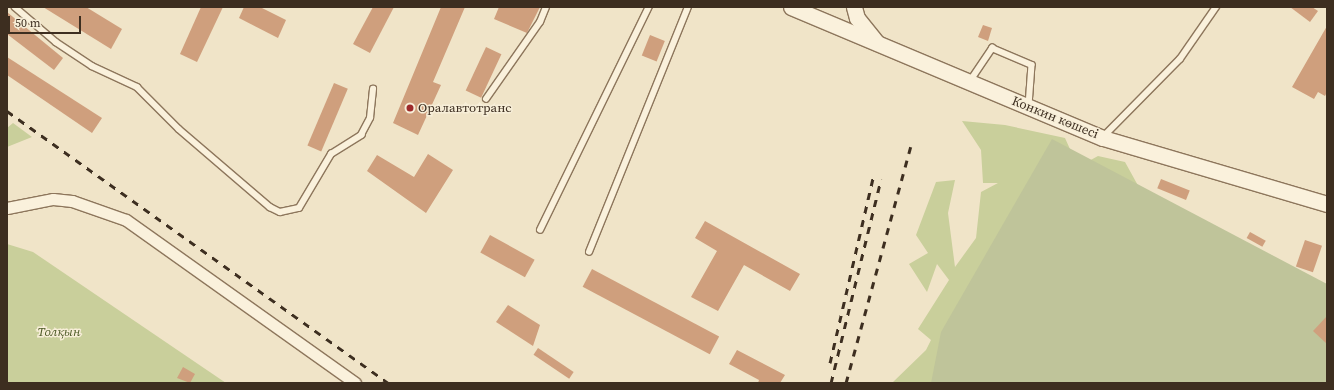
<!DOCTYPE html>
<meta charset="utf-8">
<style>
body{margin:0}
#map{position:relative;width:1334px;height:390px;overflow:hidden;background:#f0e4c8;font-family:"Source Serif 4",serif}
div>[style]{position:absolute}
.green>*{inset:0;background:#c9cf9b}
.cemetery>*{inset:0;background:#bfc49a}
.building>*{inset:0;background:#cf9f7d;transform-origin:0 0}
.roads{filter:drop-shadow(1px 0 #8d765c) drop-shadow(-1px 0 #8d765c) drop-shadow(0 1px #8d765c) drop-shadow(0 -1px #8d765c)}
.service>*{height:5.5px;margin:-2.75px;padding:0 2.75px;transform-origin:2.75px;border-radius:2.75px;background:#faf1dc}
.minor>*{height:11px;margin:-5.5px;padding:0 5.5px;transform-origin:5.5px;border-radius:5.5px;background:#faf1dc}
.secondary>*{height:15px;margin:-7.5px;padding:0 7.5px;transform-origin:7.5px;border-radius:7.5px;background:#faf1dc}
.rail>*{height:3px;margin-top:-1.5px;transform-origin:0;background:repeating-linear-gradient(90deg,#3d2e20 0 7px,transparent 0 14px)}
.dots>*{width:11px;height:11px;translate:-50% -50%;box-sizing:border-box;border:2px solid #f7eed8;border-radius:50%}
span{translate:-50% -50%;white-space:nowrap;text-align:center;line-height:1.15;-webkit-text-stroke:3px #f7eed8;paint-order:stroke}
.poi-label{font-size:13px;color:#3d2e20}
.left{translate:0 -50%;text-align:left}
.street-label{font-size:13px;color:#3d2e20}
.park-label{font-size:13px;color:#4d5a26;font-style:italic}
.frame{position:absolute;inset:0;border:8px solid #3d2e20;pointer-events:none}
.scale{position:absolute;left:8px;top:16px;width:73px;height:18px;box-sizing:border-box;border:2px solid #3d2e20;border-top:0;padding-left:5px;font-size:12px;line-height:14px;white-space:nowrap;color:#3d2e20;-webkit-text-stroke:3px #f7eed8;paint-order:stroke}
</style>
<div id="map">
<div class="green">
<div style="clip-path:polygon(962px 121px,1005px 125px,1065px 138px,1078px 167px,1098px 156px,1125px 162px,1146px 200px,996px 383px,892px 383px,926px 350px,931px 340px,918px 329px,949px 280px,937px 264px,927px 292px,909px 264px,928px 253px,916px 235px,936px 182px,955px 180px,948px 213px,955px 267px,976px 238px,981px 192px,998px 183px,983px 183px,981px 150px)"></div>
<div style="clip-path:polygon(13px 123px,32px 137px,7px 147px,7px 128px)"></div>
<div style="clip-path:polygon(7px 244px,33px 252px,226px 383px,7px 383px)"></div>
</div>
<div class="cemetery">
<div style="clip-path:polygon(1052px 139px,1327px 284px,1327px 383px,931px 383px,941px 332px)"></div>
</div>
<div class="building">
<div style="clip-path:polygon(43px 7px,86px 7px,122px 29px,111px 49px)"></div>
<div style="clip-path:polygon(201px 7px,223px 7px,197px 62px,180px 54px)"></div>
<div style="clip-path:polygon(244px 7px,260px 7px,286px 20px,278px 38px,239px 18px)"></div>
<div style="clip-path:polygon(373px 7px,394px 7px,370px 53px,353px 44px)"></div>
<div style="clip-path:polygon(441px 7px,465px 7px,433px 82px,441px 85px,418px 135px,393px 123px)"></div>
<div style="clip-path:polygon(499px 7px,540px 7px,527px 33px,494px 19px)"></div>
<div style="clip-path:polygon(1290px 7px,1312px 7px,1318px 11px,1310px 22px)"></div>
<div style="clip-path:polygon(7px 12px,63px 58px,54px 70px,7px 34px)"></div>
<div style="clip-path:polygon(983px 25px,992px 28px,988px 41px,978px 37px)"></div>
<div style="clip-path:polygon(1327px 26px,1327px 92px,1325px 96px,1318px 92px,1314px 99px,1292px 87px)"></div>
<div style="left:650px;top:35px;width:16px;height:22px;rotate:22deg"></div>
<div style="left:486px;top:47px;width:17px;height:48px;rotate:25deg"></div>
<div style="clip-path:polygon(7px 57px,102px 118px,92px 133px,7px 75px)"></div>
<div style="left:334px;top:83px;width:15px;height:68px;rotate:23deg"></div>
<div style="clip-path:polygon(428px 154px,453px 170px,426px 213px,367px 171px,377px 155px,414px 177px)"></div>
<div style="left:1161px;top:179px;width:31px;height:10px;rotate:22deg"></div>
<div style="clip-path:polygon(705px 221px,800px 274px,790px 291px,744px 265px,718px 311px,691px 297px,717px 251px,695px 238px)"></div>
<div style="left:1250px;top:232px;width:18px;height:7px;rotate:29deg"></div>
<div style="left:490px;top:235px;width:51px;height:20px;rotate:29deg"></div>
<div style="left:1305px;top:240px;width:18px;height:28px;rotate:19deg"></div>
<div style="left:592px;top:269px;width:144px;height:20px;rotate:28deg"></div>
<div style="clip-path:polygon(508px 305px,540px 325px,533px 346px,496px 322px)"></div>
<div style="clip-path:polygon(1327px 316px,1327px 344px,1313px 331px)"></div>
<div style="left:538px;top:348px;width:43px;height:8px;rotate:34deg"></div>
<div style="clip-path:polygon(737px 350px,785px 375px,780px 383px,758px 383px,759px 380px,729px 364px)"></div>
<div style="clip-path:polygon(183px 367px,195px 374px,190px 383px,177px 378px)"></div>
</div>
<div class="roads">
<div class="service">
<div style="left:15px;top:7px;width:54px;rotate:40.5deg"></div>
<div style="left:56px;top:42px;width:43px;rotate:33.7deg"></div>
<div style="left:92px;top:66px;width:50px;rotate:25deg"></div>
<div style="left:137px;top:87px;width:59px;rotate:45deg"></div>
<div style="left:179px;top:129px;width:120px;rotate:40.6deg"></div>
<div style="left:270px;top:207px;width:11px;rotate:27deg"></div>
<div style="left:280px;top:212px;width:19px;rotate:-12deg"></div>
<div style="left:299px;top:208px;width:63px;rotate:-59.3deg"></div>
<div style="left:331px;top:154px;width:36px;rotate:-32deg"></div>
<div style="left:361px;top:135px;width:19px;rotate:-62deg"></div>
<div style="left:370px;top:118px;width:29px;rotate:-84deg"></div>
<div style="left:970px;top:81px;width:40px;rotate:-56deg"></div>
<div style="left:992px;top:48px;width:43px;rotate:23deg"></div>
<div style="left:1032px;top:65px;width:41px;rotate:94.2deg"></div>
<div style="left:486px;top:99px;width:94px;rotate:-55deg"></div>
<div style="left:540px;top:22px;width:16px;rotate:-68deg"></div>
<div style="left:1104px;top:136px;width:108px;rotate:-45.4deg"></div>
<div style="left:1180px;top:59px;width:63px;rotate:-55.3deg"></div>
<div style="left:540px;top:230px;width:248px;rotate:-64deg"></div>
<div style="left:589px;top:252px;width:264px;rotate:-68deg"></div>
</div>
<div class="minor">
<div style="left:7px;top:208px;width:47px;rotate:-11.1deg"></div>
<div style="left:53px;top:199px;width:19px;rotate:6deg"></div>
<div style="left:72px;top:201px;width:57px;rotate:19.4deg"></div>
<div style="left:126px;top:220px;width:281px;rotate:35.4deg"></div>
</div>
<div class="secondary">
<div style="left:791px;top:7px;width:338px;rotate:22.8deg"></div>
<div style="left:1103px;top:138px;width:234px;rotate:16.4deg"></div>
<div style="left:854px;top:7px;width:11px;rotate:75deg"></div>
<div style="left:857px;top:18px;width:32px;rotate:51deg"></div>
</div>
</div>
<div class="rail">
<div style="left:7px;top:111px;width:469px;rotate:35.5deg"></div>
<div style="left:830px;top:363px;width:190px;rotate:-76.9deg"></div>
<div style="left:831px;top:383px;width:210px;rotate:-76.2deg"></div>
<div style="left:846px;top:383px;width:250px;rotate:-74.7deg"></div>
</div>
<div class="dots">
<div style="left:410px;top:108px;background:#9e2a2b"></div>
</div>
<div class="poi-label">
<span class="left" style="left:418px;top:108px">Оралавтотранс</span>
</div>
<div class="street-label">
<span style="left:1055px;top:118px;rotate:22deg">Конкин көшесі</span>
</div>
<div class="park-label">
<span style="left:59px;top:332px">Толқын</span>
</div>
<div class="frame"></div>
<div class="scale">50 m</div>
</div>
